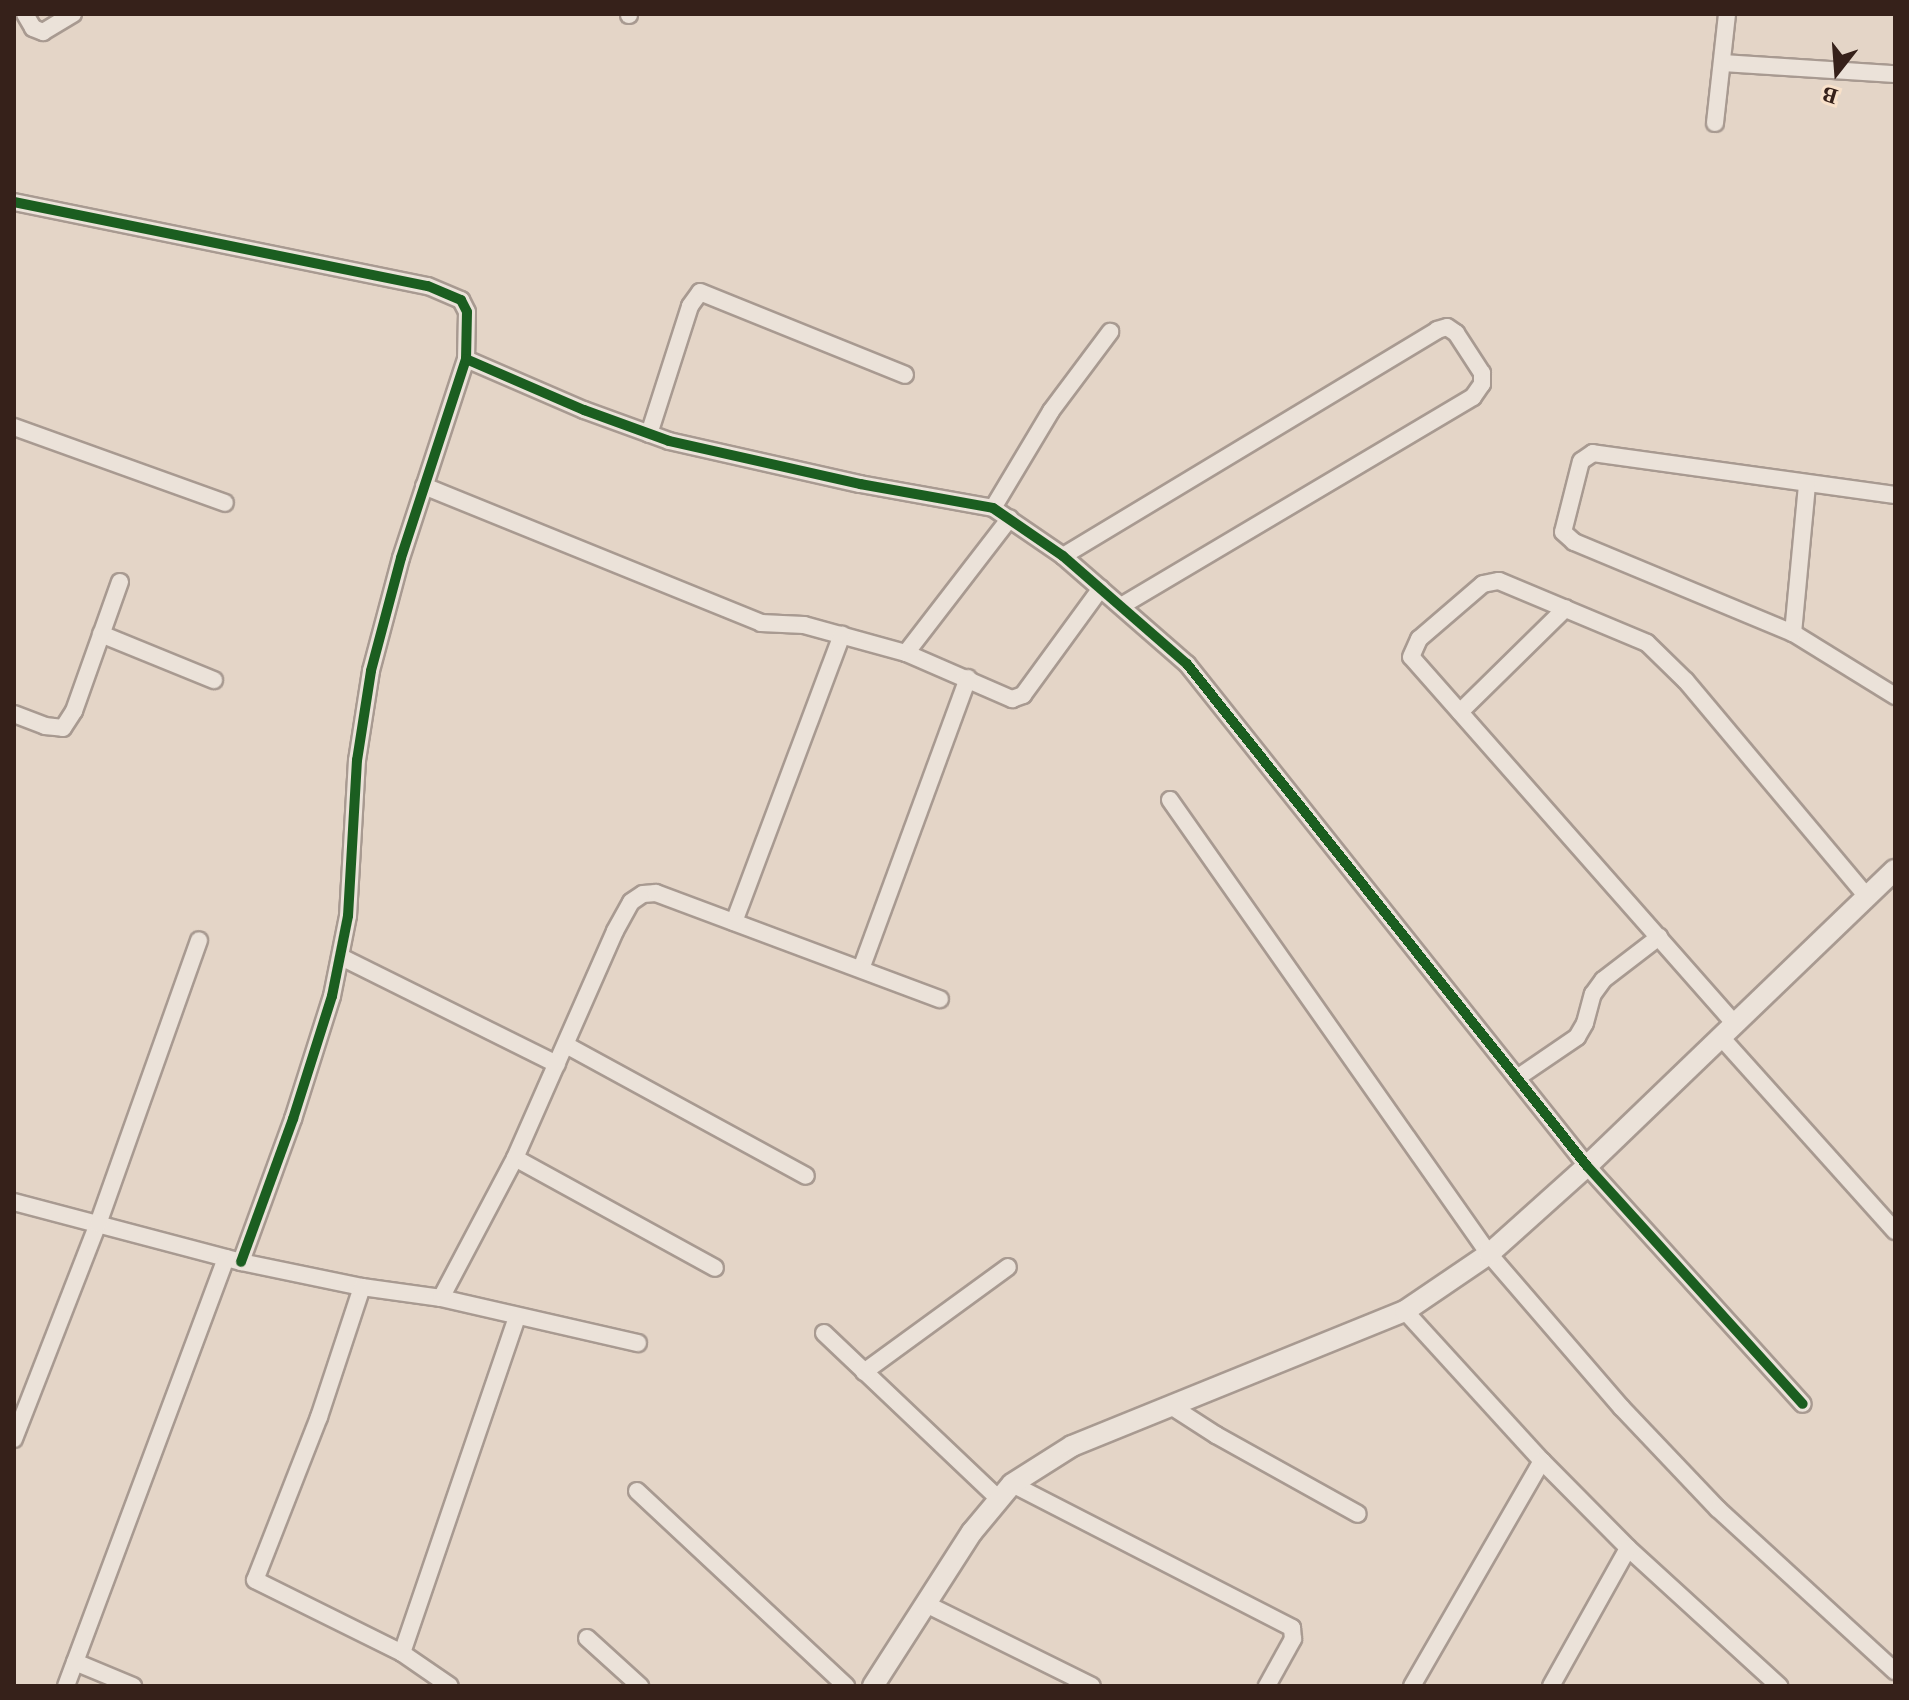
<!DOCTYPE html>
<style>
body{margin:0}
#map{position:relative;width:1909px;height:1700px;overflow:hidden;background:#e4d5c7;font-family:Georgia,serif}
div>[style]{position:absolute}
.roads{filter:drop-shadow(2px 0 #a89a91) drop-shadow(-2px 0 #a89a91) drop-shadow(0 2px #a89a91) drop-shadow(0 -2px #a89a91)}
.minor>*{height:16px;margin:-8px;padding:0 8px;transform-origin:8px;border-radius:8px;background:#ebe2d9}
.tertiary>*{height:20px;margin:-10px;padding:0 10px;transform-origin:10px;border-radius:10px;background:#ebe2d9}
.cycleway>*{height:10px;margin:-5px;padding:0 5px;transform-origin:5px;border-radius:5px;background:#1b5e20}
span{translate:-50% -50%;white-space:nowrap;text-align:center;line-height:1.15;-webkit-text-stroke:6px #f8e1ca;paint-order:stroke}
.frame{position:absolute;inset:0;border:16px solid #36211a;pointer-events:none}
.north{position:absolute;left:1797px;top:32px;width:80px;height:80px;-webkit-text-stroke:6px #f8e1ca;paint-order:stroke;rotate:197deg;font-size:22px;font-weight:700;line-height:32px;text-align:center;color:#36211a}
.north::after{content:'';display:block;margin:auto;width:28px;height:36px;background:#36211a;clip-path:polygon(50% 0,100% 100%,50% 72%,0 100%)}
</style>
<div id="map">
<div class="roads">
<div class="minor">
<div style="left:25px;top:14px;width:16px;rotate:60deg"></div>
<div style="left:33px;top:28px;width:11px;rotate:22deg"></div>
<div style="left:43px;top:32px;width:35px;rotate:-31deg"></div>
<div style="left:629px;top:15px;width:1px;rotate:-90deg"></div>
<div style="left:1723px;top:63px;width:172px;rotate:3.7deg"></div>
<div style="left:1715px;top:123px;width:110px;rotate:-83.7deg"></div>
<div style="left:14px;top:202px;width:422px;rotate:11.5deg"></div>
<div style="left:428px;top:286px;width:36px;rotate:23deg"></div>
<div style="left:461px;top:300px;width:13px;rotate:63deg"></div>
<div style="left:467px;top:312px;width:47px;rotate:91.2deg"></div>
<div style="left:466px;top:359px;width:209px;rotate:108.1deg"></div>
<div style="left:401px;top:558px;width:117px;rotate:104.9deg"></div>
<div style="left:371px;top:671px;width:90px;rotate:98.9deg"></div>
<div style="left:357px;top:760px;width:156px;rotate:93.3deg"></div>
<div style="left:348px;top:916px;width:82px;rotate:101.3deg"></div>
<div style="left:332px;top:996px;width:129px;rotate:107.6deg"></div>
<div style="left:293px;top:1119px;width:152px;rotate:110deg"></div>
<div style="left:466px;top:359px;width:129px;rotate:23.4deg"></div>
<div style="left:584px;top:410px;width:90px;rotate:20deg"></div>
<div style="left:669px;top:441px;width:196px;rotate:12.7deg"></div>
<div style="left:860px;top:484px;width:135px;rotate:10.2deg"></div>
<div style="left:993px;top:508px;width:85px;rotate:34.4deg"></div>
<div style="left:1063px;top:556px;width:164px;rotate:41.1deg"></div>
<div style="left:1187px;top:664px;width:642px;rotate:51.45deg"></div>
<div style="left:1587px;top:1166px;width:321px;rotate:47.8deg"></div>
<div style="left:14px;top:427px;width:224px;rotate:19.8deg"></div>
<div style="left:649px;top:434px;width:134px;rotate:-72.2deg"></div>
<div style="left:690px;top:306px;width:17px;rotate:-54deg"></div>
<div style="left:700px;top:292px;width:221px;rotate:22deg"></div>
<div style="left:424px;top:486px;width:364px;rotate:22.1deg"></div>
<div style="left:761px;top:623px;width:43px;rotate:2.7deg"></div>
<div style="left:804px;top:625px;width:106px;rotate:15.4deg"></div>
<div style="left:906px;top:653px;width:116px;rotate:23.5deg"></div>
<div style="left:1012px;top:699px;width:12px;rotate:-20deg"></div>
<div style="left:1023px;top:695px;width:132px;rotate:-53.9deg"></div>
<div style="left:1895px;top:495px;width:305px;rotate:-172.1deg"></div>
<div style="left:1593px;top:453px;width:14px;rotate:146deg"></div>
<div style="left:1581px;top:461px;width:73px;rotate:104.2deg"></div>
<div style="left:1563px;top:532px;width:15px;rotate:42deg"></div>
<div style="left:1574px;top:542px;width:237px;rotate:22.6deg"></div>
<div style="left:1793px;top:633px;width:120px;rotate:31.7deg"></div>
<div style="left:993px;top:508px;width:113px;rotate:-59.1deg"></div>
<div style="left:1051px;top:411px;width:99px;rotate:-53.2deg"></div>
<div style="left:1063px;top:556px;width:437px;rotate:-31.1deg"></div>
<div style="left:1437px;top:330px;width:10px;rotate:-17deg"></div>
<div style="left:1447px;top:327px;width:11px;rotate:34deg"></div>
<div style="left:1456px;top:333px;width:48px;rotate:57deg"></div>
<div style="left:1482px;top:373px;width:11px;rotate:90deg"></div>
<div style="left:1482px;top:384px;width:16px;rotate:125deg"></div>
<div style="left:1473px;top:397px;width:407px;rotate:149.3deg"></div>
<div style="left:1793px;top:633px;width:150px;rotate:-84.6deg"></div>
<div style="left:101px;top:634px;width:122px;rotate:22.2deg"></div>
<div style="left:906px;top:653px;width:170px;rotate:-52.4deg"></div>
<div style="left:1460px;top:712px;width:148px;rotate:-44.5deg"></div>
<div style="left:14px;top:714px;width:33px;rotate:21deg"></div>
<div style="left:45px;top:726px;width:18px;rotate:6deg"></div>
<div style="left:63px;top:728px;width:20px;rotate:-57deg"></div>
<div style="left:74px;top:711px;width:137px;rotate:-70.4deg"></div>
<div style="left:1170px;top:800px;width:555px;rotate:54.91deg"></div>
<div style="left:1489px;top:1254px;width:203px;rotate:49.2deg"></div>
<div style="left:1622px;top:1408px;width:139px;rotate:46.5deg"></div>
<div style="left:1718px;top:1509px;width:240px;rotate:42.5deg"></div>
<div style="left:734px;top:922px;width:307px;rotate:-69.4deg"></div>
<div style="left:341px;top:957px;width:241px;rotate:26.4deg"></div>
<div style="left:861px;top:969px;width:310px;rotate:-69.8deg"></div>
<div style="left:1734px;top:1023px;width:488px;rotate:-131.4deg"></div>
<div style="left:1411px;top:657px;width:20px;rotate:-66deg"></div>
<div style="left:1419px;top:639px;width:84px;rotate:-40.7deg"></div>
<div style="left:1483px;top:584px;width:16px;rotate:-11deg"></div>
<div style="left:1499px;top:581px;width:160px;rotate:22.7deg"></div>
<div style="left:1647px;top:643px;width:54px;rotate:44.3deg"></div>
<div style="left:1686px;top:681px;width:282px;rotate:50deg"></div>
<div style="left:1720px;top:1036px;width:262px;rotate:48.1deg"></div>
<div style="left:566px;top:1045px;width:273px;rotate:28.6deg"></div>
<div style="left:1517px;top:1078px;width:73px;rotate:-34.3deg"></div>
<div style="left:1577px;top:1037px;width:16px;rotate:-60deg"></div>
<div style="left:1585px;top:1023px;width:30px;rotate:-75deg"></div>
<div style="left:1593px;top:994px;width:17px;rotate:-54deg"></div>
<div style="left:1603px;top:980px;width:71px;rotate:-37.5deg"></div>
<div style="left:515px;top:1158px;width:228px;rotate:28.8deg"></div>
<div style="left:14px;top:1202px;width:235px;rotate:14.8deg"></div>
<div style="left:241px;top:1262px;width:124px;rotate:11.7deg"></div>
<div style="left:362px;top:1287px;width:80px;rotate:7.9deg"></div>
<div style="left:441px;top:1298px;width:202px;rotate:12.9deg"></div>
<div style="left:362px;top:1287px;width:137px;rotate:108.3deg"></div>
<div style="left:319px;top:1417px;width:175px;rotate:111.4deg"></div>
<div style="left:255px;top:1580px;width:164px;rotate:26.4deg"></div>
<div style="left:402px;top:1653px;width:58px;rotate:34.5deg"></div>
<div style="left:441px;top:1298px;width:158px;rotate:-62.1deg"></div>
<div style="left:515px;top:1158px;width:248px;rotate:-66.2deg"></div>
<div style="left:615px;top:931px;width:33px;rotate:-61deg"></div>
<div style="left:631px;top:902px;width:14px;rotate:-34deg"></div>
<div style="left:643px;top:894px;width:13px;rotate:-4deg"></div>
<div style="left:656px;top:893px;width:303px;rotate:20.5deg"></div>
<div style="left:1405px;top:1311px;width:203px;rotate:47.6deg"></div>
<div style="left:1542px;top:1461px;width:122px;rotate:45.3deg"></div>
<div style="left:1628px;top:1548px;width:205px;rotate:42.4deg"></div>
<div style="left:824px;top:1333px;width:240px;rotate:43.5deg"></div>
<div style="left:864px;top:1372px;width:178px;rotate:-36.1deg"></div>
<div style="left:1171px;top:1406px;width:54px;rotate:32.8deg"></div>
<div style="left:1216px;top:1435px;width:162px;rotate:29.1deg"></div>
<div style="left:14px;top:1439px;width:231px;rotate:-68.7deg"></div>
<div style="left:98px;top:1224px;width:301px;rotate:-70.4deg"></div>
<div style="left:1012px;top:1484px;width:315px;rotate:27.2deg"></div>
<div style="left:1292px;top:1628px;width:11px;rotate:85deg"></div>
<div style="left:1293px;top:1639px;width:54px;rotate:119deg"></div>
<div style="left:637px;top:1491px;width:286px;rotate:43deg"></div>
<div style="left:926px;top:1604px;width:185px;rotate:26.3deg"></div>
<div style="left:587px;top:1638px;width:72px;rotate:42.2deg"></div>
<div style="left:402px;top:1653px;width:355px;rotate:-71.1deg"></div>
<div style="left:75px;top:1662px;width:63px;rotate:22.5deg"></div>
<div style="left:66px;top:1686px;width:457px;rotate:-69.5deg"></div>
<div style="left:1412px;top:1686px;width:260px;rotate:-60deg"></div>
<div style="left:1551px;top:1686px;width:158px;rotate:-60.8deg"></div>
</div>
<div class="tertiary">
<div style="left:873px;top:1686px;width:183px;rotate:-57.3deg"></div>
<div style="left:972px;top:1532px;width:62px;rotate:-50.2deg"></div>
<div style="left:1012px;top:1484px;width:71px;rotate:-32.3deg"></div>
<div style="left:1072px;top:1446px;width:359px;rotate:-22.1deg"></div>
<div style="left:1405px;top:1311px;width:102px;rotate:-34.2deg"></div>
<div style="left:1489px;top:1254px;width:132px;rotate:-41.9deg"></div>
<div style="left:1587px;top:1166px;width:427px;rotate:-43.9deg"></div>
</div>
</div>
<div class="cycleway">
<div style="left:14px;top:202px;width:422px;rotate:11.5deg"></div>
<div style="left:428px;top:286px;width:36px;rotate:23deg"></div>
<div style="left:461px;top:300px;width:13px;rotate:63deg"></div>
<div style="left:467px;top:312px;width:47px;rotate:91.2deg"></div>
<div style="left:466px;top:359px;width:209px;rotate:108.1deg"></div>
<div style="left:401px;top:558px;width:117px;rotate:104.9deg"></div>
<div style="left:371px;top:671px;width:90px;rotate:98.9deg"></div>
<div style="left:357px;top:760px;width:156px;rotate:93.3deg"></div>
<div style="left:348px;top:916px;width:82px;rotate:101.3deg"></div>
<div style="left:332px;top:996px;width:129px;rotate:107.6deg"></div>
<div style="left:293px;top:1119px;width:152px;rotate:110deg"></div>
<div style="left:466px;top:359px;width:129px;rotate:23.4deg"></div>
<div style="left:584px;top:410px;width:90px;rotate:20deg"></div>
<div style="left:669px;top:441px;width:196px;rotate:12.7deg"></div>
<div style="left:860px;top:484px;width:135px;rotate:10.2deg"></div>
<div style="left:993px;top:508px;width:85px;rotate:34.4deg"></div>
<div style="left:1063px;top:556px;width:164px;rotate:41.1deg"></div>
<div style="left:1187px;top:664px;width:642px;rotate:51.45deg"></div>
<div style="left:1587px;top:1166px;width:321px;rotate:47.8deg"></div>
</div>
<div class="frame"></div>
<div class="north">B</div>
</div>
